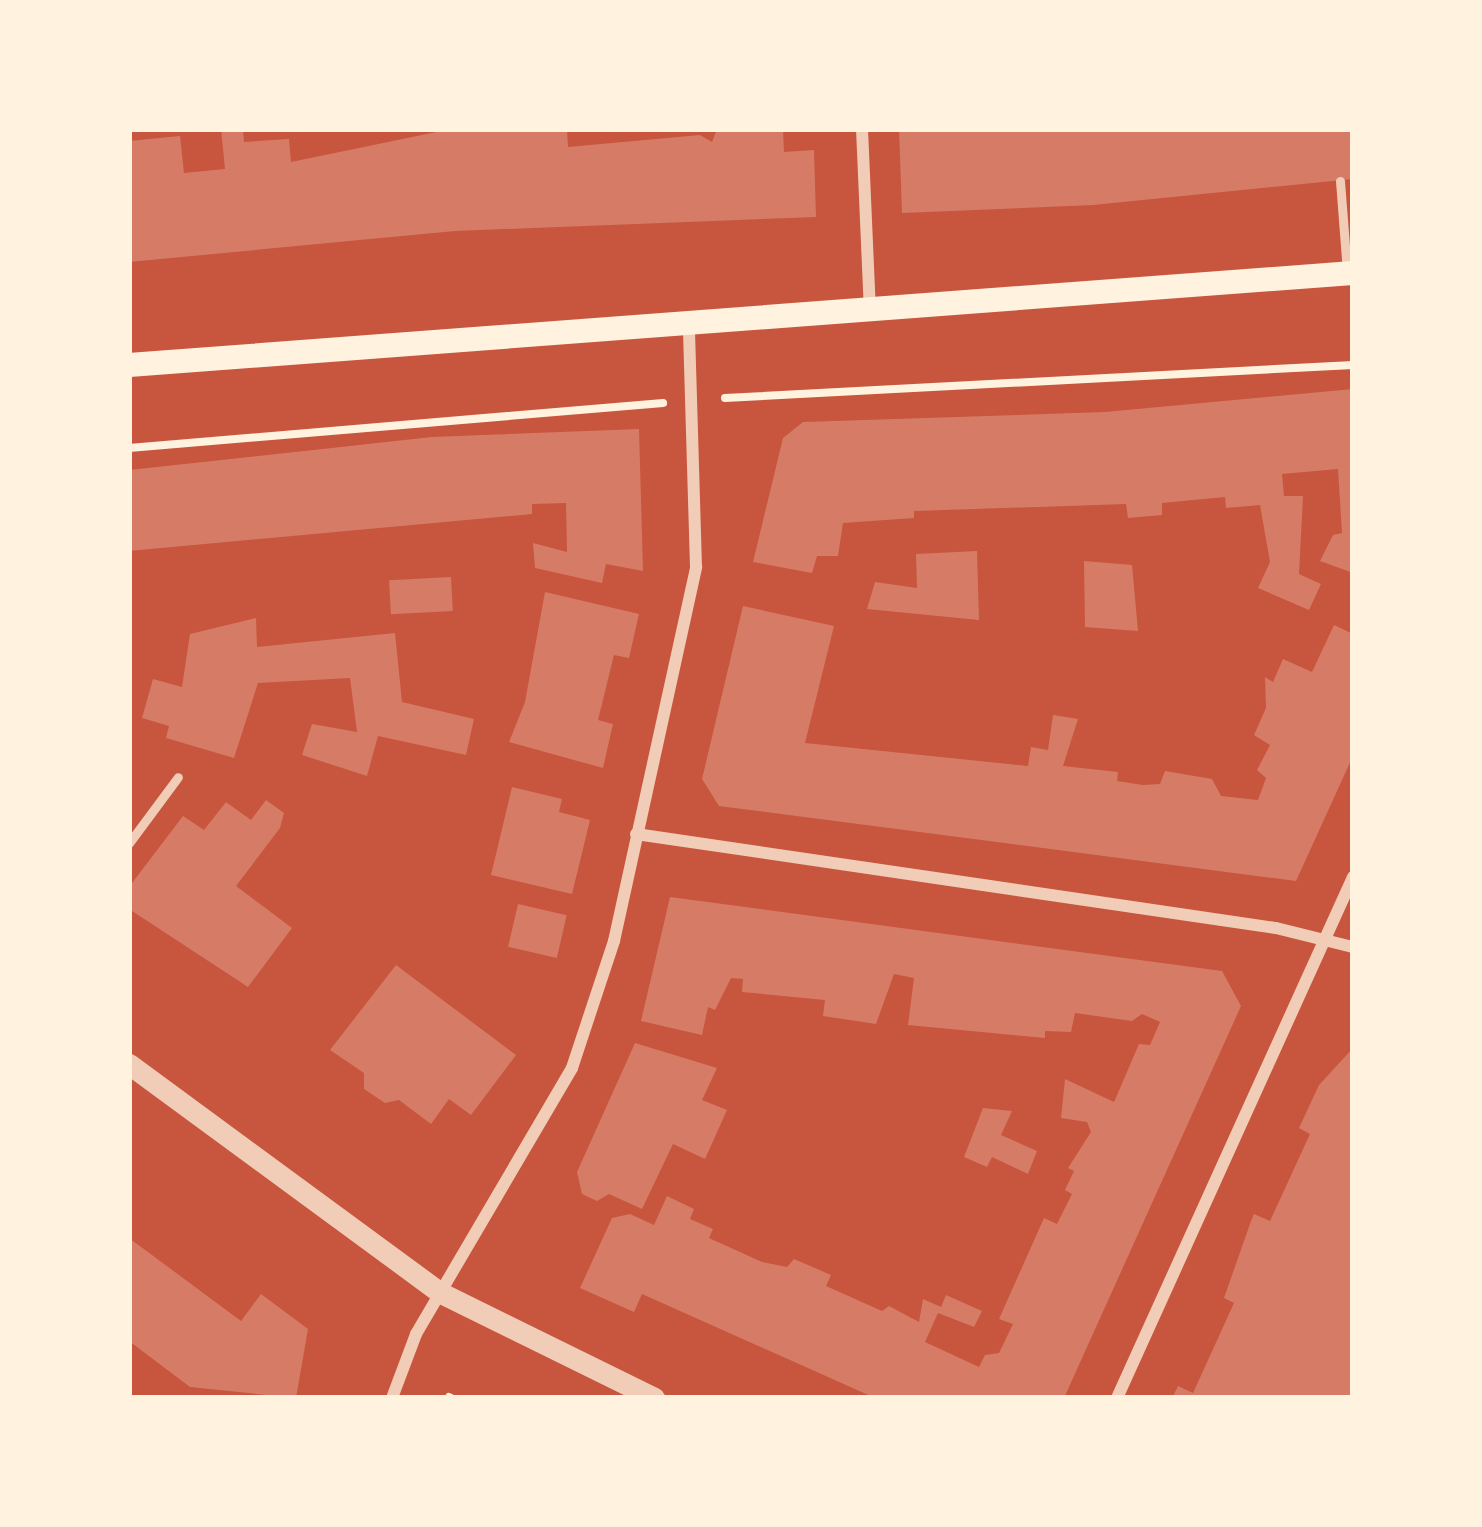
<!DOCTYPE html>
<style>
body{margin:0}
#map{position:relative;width:1482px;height:1527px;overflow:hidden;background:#c8553d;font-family:Jost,sans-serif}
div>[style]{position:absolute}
.building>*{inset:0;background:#d67c66;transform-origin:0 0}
.path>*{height:8px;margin:-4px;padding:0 4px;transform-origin:4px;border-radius:4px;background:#fff3e0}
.service>*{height:9px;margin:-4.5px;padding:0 4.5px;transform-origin:4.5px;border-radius:4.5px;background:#f1ccb7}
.minor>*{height:12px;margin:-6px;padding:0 6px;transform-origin:6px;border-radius:6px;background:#f1ccb7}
.tertiary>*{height:21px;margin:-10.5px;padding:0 10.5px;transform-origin:10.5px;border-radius:10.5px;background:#f1ccb7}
.secondary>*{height:24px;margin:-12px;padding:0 12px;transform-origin:12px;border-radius:12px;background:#fff3e0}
span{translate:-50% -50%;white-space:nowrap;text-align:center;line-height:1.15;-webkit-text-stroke:9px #fff3e0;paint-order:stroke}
.frame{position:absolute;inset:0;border:132px solid #fff3e0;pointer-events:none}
</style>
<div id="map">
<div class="building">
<div style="clip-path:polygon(221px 129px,243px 129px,244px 142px,289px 139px,291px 162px,451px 129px,567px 129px,568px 147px,700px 135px,712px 142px,717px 129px,783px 129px,784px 152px,814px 150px,816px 217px,455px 231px,129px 262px,129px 141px,180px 136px,184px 173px,225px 169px)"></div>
<div style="clip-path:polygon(899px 129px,1353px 129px,1353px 179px,1093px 205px,902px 213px)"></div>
<div style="clip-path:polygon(1353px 389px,1353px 573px,1320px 561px,1333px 535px,1342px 533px,1338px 469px,1282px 474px,1284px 496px,1303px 496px,1299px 574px,1321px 584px,1309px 610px,1258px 588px,1270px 562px,1260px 505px,1226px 508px,1225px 497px,1162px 503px,1162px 515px,1128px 518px,1126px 504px,914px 511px,914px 518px,843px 523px,838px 556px,817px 556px,812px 573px,753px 562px,783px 438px,803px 422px,1105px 412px)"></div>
<div style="clip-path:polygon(639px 429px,643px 571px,606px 564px,602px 583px,535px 568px,533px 543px,567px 552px,566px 503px,532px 504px,532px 514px,129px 551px,129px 470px,432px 437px)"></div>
<div style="clip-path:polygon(977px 551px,979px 620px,867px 609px,875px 582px,917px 588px,916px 554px)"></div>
<div style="clip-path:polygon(1084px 561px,1132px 565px,1138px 631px,1085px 627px)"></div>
<div style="left:451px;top:577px;width:34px;height:62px;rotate:87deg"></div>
<div style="clip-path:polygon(545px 592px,639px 614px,629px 658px,614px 655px,598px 720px,613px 724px,603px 768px,509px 742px,525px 702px)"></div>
<div style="clip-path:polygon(743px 606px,834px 626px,805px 743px,1028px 766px,1031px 747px,1048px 750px,1053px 715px,1078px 719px,1063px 766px,1118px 772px,1117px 781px,1143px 785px,1160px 784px,1165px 771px,1212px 779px,1221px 796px,1258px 800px,1266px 778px,1257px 770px,1270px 745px,1254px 735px,1266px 708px,1265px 677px,1273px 682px,1283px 659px,1312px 672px,1334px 625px,1353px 634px,1353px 756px,1296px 881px,719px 806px,702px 779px)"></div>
<div style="clip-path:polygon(256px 618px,257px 647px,395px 633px,402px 702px,474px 719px,466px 755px,378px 736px,367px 776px,302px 755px,312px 724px,357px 732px,350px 678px,258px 683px,234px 758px,166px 738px,169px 726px,142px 718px,153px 679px,182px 687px,190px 634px)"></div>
<div style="clip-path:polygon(512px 787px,562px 799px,559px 812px,590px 820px,572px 894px,491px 875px)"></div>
<div style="clip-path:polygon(266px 800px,284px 813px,280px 828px,236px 886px,292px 928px,248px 987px,129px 909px,129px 887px,183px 816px,204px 830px,226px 802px,251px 820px)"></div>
<div style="clip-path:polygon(670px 897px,1222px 971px,1241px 1006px,1064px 1398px,875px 1398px,642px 1294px,634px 1312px,580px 1288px,612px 1218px,630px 1214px,654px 1225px,667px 1196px,694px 1209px,690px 1219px,713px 1229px,709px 1238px,762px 1262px,787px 1267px,794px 1259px,831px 1275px,826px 1286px,882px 1311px,889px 1306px,919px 1322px,923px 1299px,941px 1307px,946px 1295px,982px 1311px,974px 1327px,938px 1313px,925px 1342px,979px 1367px,985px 1355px,999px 1353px,1013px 1324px,999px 1319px,1044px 1218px,1057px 1224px,1072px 1194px,1065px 1190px,1074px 1171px,1068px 1168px,1091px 1132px,1087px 1122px,1061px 1118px,1065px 1079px,1114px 1102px,1139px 1044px,1150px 1045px,1160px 1022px,1142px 1014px,1132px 1021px,1075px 1013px,1071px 1032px,1045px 1031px,1045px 1038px,908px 1025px,914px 978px,894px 974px,876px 1024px,823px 1016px,825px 1000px,742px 992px,743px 979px,731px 978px,715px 1010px,708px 1007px,702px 1035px,641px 1021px)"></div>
<div style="left:518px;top:904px;width:50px;height:44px;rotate:13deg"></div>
<div style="clip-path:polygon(396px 965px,516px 1055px,471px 1115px,449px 1099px,431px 1124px,399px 1100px,385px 1103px,364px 1089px,364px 1073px,330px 1050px)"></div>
<div style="clip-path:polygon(635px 1043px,717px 1068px,702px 1100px,727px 1110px,705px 1159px,673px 1144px,642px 1209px,609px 1194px,597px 1201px,582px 1194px,577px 1172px)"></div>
<div style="clip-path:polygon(1353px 1048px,1353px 1398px,1172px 1398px,1178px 1386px,1193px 1393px,1234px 1303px,1224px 1298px,1251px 1221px,1254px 1214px,1270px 1221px,1310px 1134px,1299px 1128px,1319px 1085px)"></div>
<div style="clip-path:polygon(983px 1108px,1012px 1111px,1001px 1135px,1037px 1151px,1028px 1174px,992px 1157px,987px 1167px,964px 1157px)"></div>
<div style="clip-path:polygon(129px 1238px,241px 1321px,261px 1294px,308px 1329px,296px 1398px,190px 1387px,129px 1341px)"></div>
</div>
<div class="path">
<div style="left:725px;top:398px;width:629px;rotate:-3.01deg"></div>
<div style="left:129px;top:448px;width:536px;rotate:-4.82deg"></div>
<div style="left:449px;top:1397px;width:2px;rotate:27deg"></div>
</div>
<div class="service">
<div style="left:1340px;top:181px;width:90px;rotate:85.6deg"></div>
<div style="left:129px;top:843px;width:82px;rotate:-53.4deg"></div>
</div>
<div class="minor">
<div style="left:862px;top:129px;width:181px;rotate:87.5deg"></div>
<div style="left:636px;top:834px;width:647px;rotate:8.36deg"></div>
<div style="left:1276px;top:928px;width:79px;rotate:13.9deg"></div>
<div style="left:392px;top:1398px;width:68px;rotate:-69.4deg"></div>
<div style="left:416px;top:1334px;width:308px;rotate:-59.6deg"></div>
<div style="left:572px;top:1068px;width:134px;rotate:-71.7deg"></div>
<div style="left:614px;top:941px;width:383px;rotate:-77.6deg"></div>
<div style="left:696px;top:567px;width:243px;rotate:-91.7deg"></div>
<div style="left:1117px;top:1398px;width:572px;rotate:-65.63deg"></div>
</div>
<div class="tertiary">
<div style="left:129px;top:1064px;width:385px;rotate:36.3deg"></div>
<div style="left:439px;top:1292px;width:240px;rotate:26.2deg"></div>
</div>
<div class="secondary">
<div style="left:129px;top:365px;width:1227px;rotate:-4.3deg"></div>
</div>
<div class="frame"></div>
</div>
